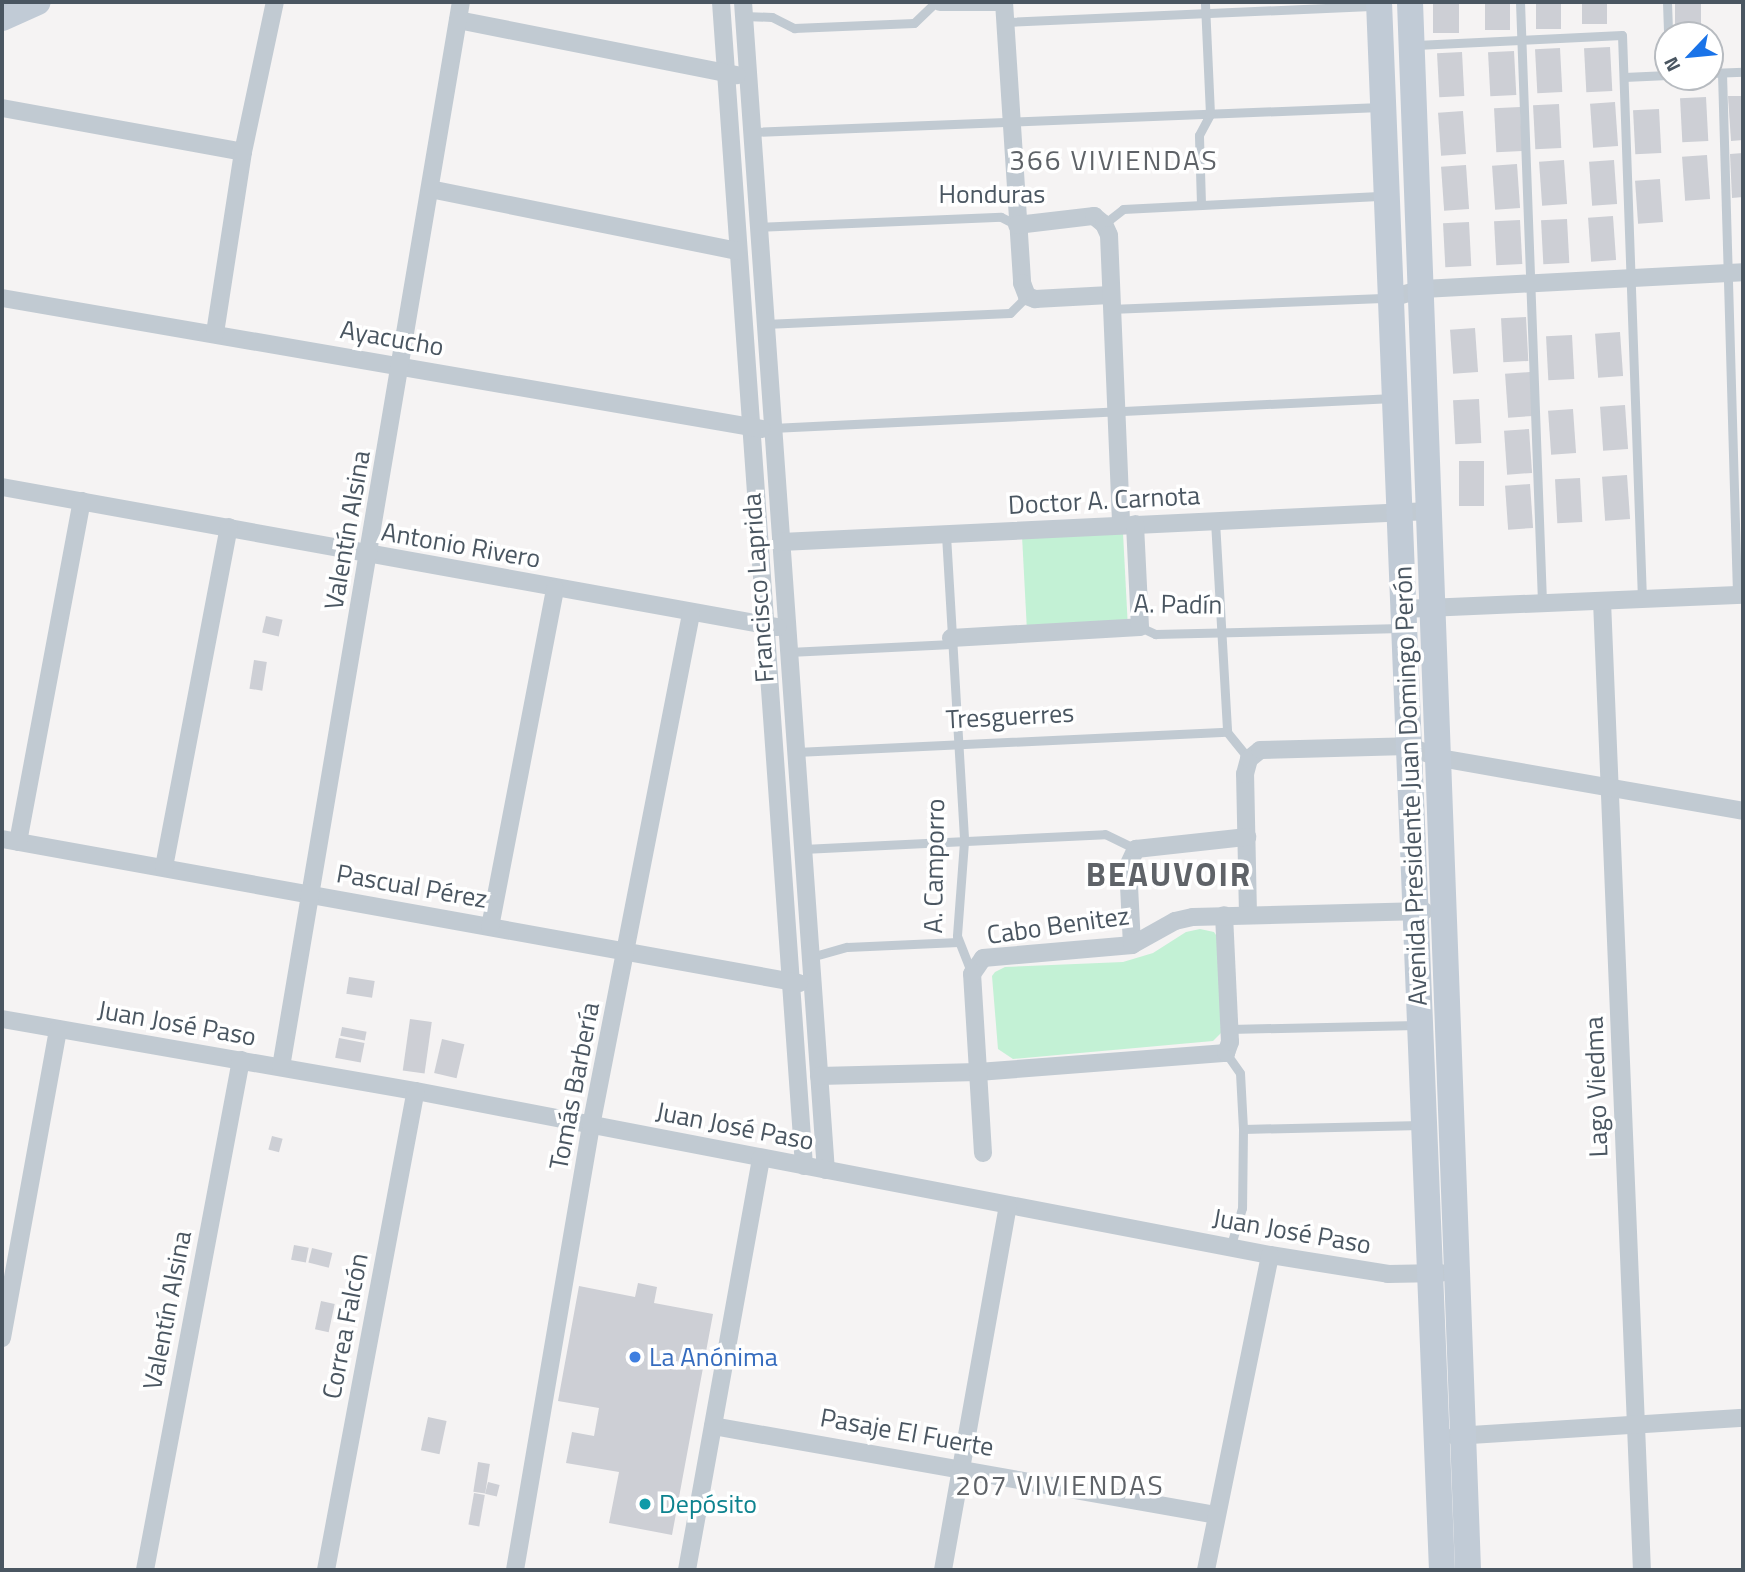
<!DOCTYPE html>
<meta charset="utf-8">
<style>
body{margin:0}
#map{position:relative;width:1745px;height:1572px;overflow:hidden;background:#f5f3f3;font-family:"Titillium Web",sans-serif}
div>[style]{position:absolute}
.green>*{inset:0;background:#c3f1d5;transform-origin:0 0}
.building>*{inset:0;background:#cdcfd5;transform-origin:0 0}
.service>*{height:9px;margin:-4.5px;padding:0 4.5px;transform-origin:4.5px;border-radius:4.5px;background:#c1cad2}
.minor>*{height:18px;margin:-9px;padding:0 9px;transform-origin:9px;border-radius:9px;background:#c1cad2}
.secondary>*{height:26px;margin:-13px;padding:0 13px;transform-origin:13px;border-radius:13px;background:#c1cbd6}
.dots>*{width:19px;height:19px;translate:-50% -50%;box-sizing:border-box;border:4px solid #fff;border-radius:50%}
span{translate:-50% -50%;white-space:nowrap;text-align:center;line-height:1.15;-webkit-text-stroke:7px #fff;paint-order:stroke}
.street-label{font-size:26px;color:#4a5661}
.shop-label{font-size:26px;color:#366cbe}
.left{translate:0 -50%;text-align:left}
.culture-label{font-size:26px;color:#0d838f}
.neighbourhood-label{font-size:28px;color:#5f6368;letter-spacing:2px}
.district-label{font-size:33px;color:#5f6368;font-weight:700;letter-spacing:2px}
.frame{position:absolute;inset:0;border:4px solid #4a5661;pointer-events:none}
.north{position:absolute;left:1654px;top:21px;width:70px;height:70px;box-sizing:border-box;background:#fff;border:2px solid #b7bbc0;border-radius:50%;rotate:244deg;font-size:19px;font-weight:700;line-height:28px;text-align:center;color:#4a5661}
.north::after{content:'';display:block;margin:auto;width:24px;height:32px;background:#1a73e8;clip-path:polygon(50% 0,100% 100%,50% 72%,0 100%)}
</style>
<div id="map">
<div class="green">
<div style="left:1123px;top:533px;width:87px;height:101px;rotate:87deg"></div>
<div style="clip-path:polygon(1200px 929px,1214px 932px,1218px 938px,1221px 1033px,1213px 1041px,1013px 1059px,998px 1049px,992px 976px,995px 972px,1005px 967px,1123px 962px,1153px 953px,1186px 932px)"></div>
</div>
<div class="building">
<div style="left:1433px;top:2px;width:26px;height:31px"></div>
<div style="left:1485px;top:2px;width:25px;height:28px"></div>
<div style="left:1536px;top:2px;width:25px;height:27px"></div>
<div style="left:1582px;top:2px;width:25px;height:22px"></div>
<div style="left:1675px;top:2px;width:26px;height:32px"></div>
<div style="left:1610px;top:47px;width:44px;height:26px;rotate:87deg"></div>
<div style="left:1560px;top:48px;width:44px;height:25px;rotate:87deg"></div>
<div style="left:1514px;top:51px;width:44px;height:26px;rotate:87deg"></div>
<div style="left:1462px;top:52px;width:44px;height:25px;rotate:87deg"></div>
<div style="clip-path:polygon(1728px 96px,1743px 96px,1743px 140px,1731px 141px)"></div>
<div style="left:1706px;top:97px;width:44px;height:26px;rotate:87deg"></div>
<div style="left:1615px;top:102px;width:44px;height:25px;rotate:86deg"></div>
<div style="left:1559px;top:104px;width:44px;height:26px;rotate:87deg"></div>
<div style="left:1520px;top:107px;width:44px;height:26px;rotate:87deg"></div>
<div style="left:1659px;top:109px;width:44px;height:26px;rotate:87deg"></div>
<div style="left:1463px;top:111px;width:43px;height:25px;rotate:86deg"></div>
<div style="clip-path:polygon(1743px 153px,1743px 197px,1732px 198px,1730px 154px)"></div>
<div style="left:1707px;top:155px;width:44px;height:25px;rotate:86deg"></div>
<div style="left:1564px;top:160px;width:44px;height:25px;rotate:86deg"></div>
<div style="left:1614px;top:160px;width:44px;height:25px;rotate:86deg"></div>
<div style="left:1517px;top:164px;width:44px;height:25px;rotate:86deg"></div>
<div style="left:1466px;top:165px;width:44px;height:25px;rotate:86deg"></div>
<div style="left:1660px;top:179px;width:43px;height:25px;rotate:86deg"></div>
<div style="left:1613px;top:216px;width:44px;height:25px;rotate:86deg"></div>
<div style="left:1567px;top:219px;width:44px;height:26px;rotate:87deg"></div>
<div style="left:1520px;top:220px;width:44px;height:26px;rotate:87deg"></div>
<div style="left:1469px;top:222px;width:44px;height:26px;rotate:87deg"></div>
<div style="left:1526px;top:317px;width:44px;height:25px;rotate:87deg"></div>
<div style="left:1475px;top:328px;width:44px;height:25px;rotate:86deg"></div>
<div style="left:1620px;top:332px;width:44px;height:25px;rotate:86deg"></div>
<div style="left:1572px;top:335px;width:44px;height:26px;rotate:87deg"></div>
<div style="left:1530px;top:372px;width:44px;height:25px;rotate:86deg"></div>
<div style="left:1479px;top:399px;width:44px;height:26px;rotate:87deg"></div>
<div style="left:1625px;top:405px;width:44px;height:25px;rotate:86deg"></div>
<div style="left:1573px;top:409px;width:44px;height:25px;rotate:86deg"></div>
<div style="left:1529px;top:429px;width:44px;height:25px;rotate:86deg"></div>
<div style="left:1459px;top:461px;width:25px;height:45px"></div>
<div style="left:1627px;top:475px;width:44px;height:25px;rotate:86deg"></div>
<div style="left:1580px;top:478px;width:44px;height:25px;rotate:87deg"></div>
<div style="left:1530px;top:484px;width:44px;height:25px;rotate:86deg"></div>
<div style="left:266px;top:616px;width:17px;height:17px;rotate:13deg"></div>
<div style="left:254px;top:660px;width:13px;height:29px;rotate:9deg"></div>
<div style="left:349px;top:977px;width:26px;height:17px;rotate:9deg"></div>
<div style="left:410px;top:1019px;width:22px;height:52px;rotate:8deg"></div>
<div style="left:342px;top:1027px;width:25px;height:9px;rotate:11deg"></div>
<div style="left:339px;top:1038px;width:26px;height:20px;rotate:11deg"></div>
<div style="left:442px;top:1039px;width:23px;height:35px;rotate:13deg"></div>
<div style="left:272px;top:1136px;width:11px;height:14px;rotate:15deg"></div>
<div style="left:294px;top:1245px;width:15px;height:15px;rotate:11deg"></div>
<div style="left:312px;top:1248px;width:21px;height:15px;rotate:14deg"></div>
<div style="clip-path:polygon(638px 1283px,657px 1287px,654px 1303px,713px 1314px,672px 1535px,609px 1523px,619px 1472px,566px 1463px,572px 1432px,594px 1436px,599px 1408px,558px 1401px,579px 1286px,635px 1297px)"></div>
<div style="left:321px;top:1301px;width:14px;height:29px;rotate:12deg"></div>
<div style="left:428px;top:1417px;width:19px;height:34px;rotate:12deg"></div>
<div style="left:478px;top:1462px;width:12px;height:30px;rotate:9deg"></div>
<div style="left:488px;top:1482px;width:12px;height:12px;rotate:14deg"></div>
<div style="left:474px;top:1493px;width:11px;height:32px;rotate:10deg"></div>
</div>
<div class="service">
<div style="left:1520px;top:2px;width:601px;rotate:87.9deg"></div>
<div style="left:1667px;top:2px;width:33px;rotate:88deg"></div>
<div style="left:744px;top:16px;width:28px;rotate:2deg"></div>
<div style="left:772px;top:17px;width:25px;rotate:27deg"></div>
<div style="left:794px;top:28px;width:120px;rotate:-2.4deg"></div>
<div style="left:914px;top:23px;width:30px;rotate:-44deg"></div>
<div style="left:1004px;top:22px;width:373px;rotate:-2.5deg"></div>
<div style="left:1416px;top:45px;width:206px;rotate:-2.8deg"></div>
<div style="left:1622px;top:35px;width:565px;rotate:87.97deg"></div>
<div style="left:1710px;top:73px;width:33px;rotate:-2deg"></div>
<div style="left:1722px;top:73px;width:522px;rotate:88.35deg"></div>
<div style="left:1624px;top:77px;width:44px;rotate:-2.6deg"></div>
<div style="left:752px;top:132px;width:629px;rotate:-2.28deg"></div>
<div style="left:1201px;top:204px;width:69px;rotate:-91.7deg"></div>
<div style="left:1199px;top:135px;width:24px;rotate:-62deg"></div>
<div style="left:1210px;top:114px;width:112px;rotate:-92.6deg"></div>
<div style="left:1104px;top:224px;width:24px;rotate:-38deg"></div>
<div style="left:1123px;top:209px;width:261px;rotate:-2.9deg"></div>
<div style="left:758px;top:227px;width:243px;rotate:-2.4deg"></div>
<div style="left:1001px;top:217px;width:18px;rotate:27deg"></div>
<div style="left:1110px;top:309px;width:279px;rotate:-2.3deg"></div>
<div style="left:765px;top:324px;width:245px;rotate:-2.6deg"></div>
<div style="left:1010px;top:313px;width:24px;rotate:-45deg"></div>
<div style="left:772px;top:428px;width:622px;rotate:-2.77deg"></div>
<div style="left:1215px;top:521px;width:211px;rotate:86.7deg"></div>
<div style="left:1227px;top:732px;width:35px;rotate:51deg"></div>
<div style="left:946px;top:535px;width:308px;rotate:86.6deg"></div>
<div style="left:964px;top:842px;width:94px;rotate:94.3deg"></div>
<div style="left:957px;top:936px;width:41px;rotate:68.5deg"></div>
<div style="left:1140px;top:627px;width:17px;rotate:25deg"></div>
<div style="left:1155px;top:634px;width:247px;rotate:-1.4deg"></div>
<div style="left:789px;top:652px;width:163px;rotate:-2.8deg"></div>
<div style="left:796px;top:752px;width:431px;rotate:-2.7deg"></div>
<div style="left:803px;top:849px;width:302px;rotate:-2.8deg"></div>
<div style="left:1105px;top:834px;width:34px;rotate:26deg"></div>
<div style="left:811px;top:957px;width:37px;rotate:-16deg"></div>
<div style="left:847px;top:947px;width:111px;rotate:-2.6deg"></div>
<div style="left:1229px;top:1029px;width:188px;rotate:-1.2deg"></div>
<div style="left:1226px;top:1053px;width:24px;rotate:55deg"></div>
<div style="left:1240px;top:1073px;width:56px;rotate:86.9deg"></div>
<div style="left:1243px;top:1129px;width:79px;rotate:90.7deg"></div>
<div style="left:1242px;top:1208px;width:42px;rotate:106.7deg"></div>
<div style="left:1243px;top:1129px;width:178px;rotate:-1.3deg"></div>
</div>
<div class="minor">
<div style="left:721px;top:2px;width:1167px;rotate:85.92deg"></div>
<div style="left:743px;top:2px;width:1171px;rotate:85.94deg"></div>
<div style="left:940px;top:2px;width:58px"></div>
<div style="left:1004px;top:2px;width:282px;rotate:86.3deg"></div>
<div style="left:1022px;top:283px;width:14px;rotate:69deg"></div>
<div style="left:1027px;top:296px;width:9px;rotate:21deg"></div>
<div style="left:1035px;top:299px;width:75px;rotate:-3.1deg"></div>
<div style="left:458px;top:20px;width:284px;rotate:11.2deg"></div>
<div style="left:2px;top:108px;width:245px;rotate:10.3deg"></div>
<div style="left:430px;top:189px;width:313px;rotate:11.4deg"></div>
<div style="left:1017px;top:225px;width:78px;rotate:-6.7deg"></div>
<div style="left:1094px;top:216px;width:13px;rotate:39deg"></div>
<div style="left:1104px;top:224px;width:12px;rotate:66deg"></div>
<div style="left:1109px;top:235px;width:290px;rotate:87.6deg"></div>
<div style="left:2px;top:298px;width:771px;rotate:9.78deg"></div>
<div style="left:1391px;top:298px;width:33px;rotate:-16deg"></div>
<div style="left:1423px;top:289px;width:320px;rotate:-3deg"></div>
<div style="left:215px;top:333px;width:183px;rotate:-81.2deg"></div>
<div style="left:243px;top:152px;width:153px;rotate:-78deg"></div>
<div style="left:2px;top:487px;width:788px;rotate:10.24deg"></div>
<div style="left:781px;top:542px;width:649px;rotate:-2.74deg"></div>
<div style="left:1602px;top:601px;width:970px;rotate:87.64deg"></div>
<div style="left:1403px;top:609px;width:340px;rotate:-2.4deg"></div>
<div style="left:951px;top:638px;width:189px;rotate:-3.3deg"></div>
<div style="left:1140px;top:627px;width:103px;rotate:-92.8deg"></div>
<div style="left:2px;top:839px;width:810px;rotate:10.24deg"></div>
<div style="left:18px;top:842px;width:347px;rotate:-79.4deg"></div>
<div style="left:164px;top:867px;width:346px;rotate:-79.2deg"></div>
<div style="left:1248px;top:915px;width:141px;rotate:-91.2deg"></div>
<div style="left:1245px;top:774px;width:16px;rotate:-75deg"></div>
<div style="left:1249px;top:759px;width:14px;rotate:-39deg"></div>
<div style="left:1260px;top:750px;width:148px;rotate:-1.5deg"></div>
<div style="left:1408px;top:746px;width:34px;rotate:21deg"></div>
<div style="left:1440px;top:758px;width:308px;rotate:9.9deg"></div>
<div style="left:490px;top:927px;width:344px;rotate:-79.1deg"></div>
<div style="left:1132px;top:945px;width:79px;rotate:-92.9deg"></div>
<div style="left:1128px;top:866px;width:19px;rotate:-65deg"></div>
<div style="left:1136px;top:849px;width:112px;rotate:-6.2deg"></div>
<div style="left:2px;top:1019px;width:420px;rotate:9.9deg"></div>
<div style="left:416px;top:1091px;width:870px;rotate:10.87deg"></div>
<div style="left:1270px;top:1255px;width:120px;rotate:9.1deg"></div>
<div style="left:1388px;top:1274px;width:53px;rotate:-1.1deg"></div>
<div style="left:281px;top:1067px;width:1080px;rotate:-80.41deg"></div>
<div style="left:819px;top:1076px;width:159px;rotate:-1.4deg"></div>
<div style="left:978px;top:1072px;width:249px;rotate:-4.4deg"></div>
<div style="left:1226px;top:1053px;width:12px;rotate:-70deg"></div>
<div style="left:1230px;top:1042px;width:127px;rotate:-92.7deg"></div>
<div style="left:983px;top:1153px;width:179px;rotate:-93.5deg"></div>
<div style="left:972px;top:974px;width:19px;rotate:-55deg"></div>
<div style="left:983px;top:958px;width:150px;rotate:-5deg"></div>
<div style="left:1132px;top:945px;width:49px;rotate:-29.2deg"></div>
<div style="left:1175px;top:921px;width:18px;rotate:-13deg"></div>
<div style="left:1193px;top:917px;width:231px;rotate:-1.5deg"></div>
<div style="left:2px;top:1338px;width:314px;rotate:-79.7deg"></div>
<div style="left:713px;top:1426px;width:511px;rotate:10.03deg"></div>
<div style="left:1455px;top:1436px;width:289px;rotate:-3.6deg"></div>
<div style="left:145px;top:1570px;width:519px;rotate:-79.34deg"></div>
<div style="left:326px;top:1570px;width:487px;rotate:-79.4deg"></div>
<div style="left:515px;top:1570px;width:450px;rotate:-80.3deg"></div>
<div style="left:591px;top:1126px;width:522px;rotate:-78.95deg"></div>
<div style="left:687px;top:1570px;width:419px;rotate:-79.8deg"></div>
<div style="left:943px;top:1570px;width:370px;rotate:-79.9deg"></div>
<div style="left:1206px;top:1570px;width:321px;rotate:-78.5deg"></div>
</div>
<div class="secondary">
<div style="left:1379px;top:2px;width:1569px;rotate:87.7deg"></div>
<div style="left:1410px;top:2px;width:1569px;rotate:87.88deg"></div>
<div style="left:2px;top:18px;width:39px;rotate:-24deg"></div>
</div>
<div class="dots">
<div style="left:635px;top:1357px;background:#3f7fe0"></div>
<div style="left:645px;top:1504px;background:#0f9aa8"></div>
</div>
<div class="street-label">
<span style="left:992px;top:194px">Honduras</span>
<span style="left:392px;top:338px;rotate:10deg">Ayacucho</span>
<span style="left:1104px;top:500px;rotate:-3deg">Doctor A. Carnota</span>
<span style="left:347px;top:530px;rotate:-80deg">Valentín Alsina</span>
<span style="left:461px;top:545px;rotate:10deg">Antonio Rivero</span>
<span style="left:758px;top:588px;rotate:-94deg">Francisco Laprida</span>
<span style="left:1178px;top:604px;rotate:1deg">A. Padín</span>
<span style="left:1010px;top:716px;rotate:-3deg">Tresguerres</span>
<span style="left:1410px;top:786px;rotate:-92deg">Avenida Presidente Juan Domingo Perón</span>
<span style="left:934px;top:866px;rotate:-89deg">A. Camporro</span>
<span style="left:412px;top:886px;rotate:10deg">Pascual Pérez</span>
<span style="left:1058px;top:925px;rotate:-8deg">Cabo Benitez</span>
<span style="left:177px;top:1023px;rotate:10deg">Juan José Paso</span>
<span style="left:574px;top:1086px;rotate:-79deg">Tomás Barbería</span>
<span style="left:1596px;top:1087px;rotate:-92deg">Lago Viedma</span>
<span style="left:735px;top:1126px;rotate:11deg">Juan José Paso</span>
<span style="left:1292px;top:1231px;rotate:10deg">Juan José Paso</span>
<span style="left:167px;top:1310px;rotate:-79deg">Valentín Alsina</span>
<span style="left:345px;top:1326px;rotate:-79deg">Correa Falcón</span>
<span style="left:907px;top:1432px;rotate:10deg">Pasaje El Fuerte</span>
</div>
<div class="shop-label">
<span class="left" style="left:649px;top:1357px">La Anónima</span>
</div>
<div class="culture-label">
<span class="left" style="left:659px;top:1504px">Depósito</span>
</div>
<div class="neighbourhood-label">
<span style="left:1114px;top:160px">366 VIVIENDAS</span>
<span style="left:1060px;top:1485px">207 VIVIENDAS</span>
</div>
<div class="district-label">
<span style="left:1169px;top:875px">BEAUVOIR</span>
</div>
<div class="frame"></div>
<div class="north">N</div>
</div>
